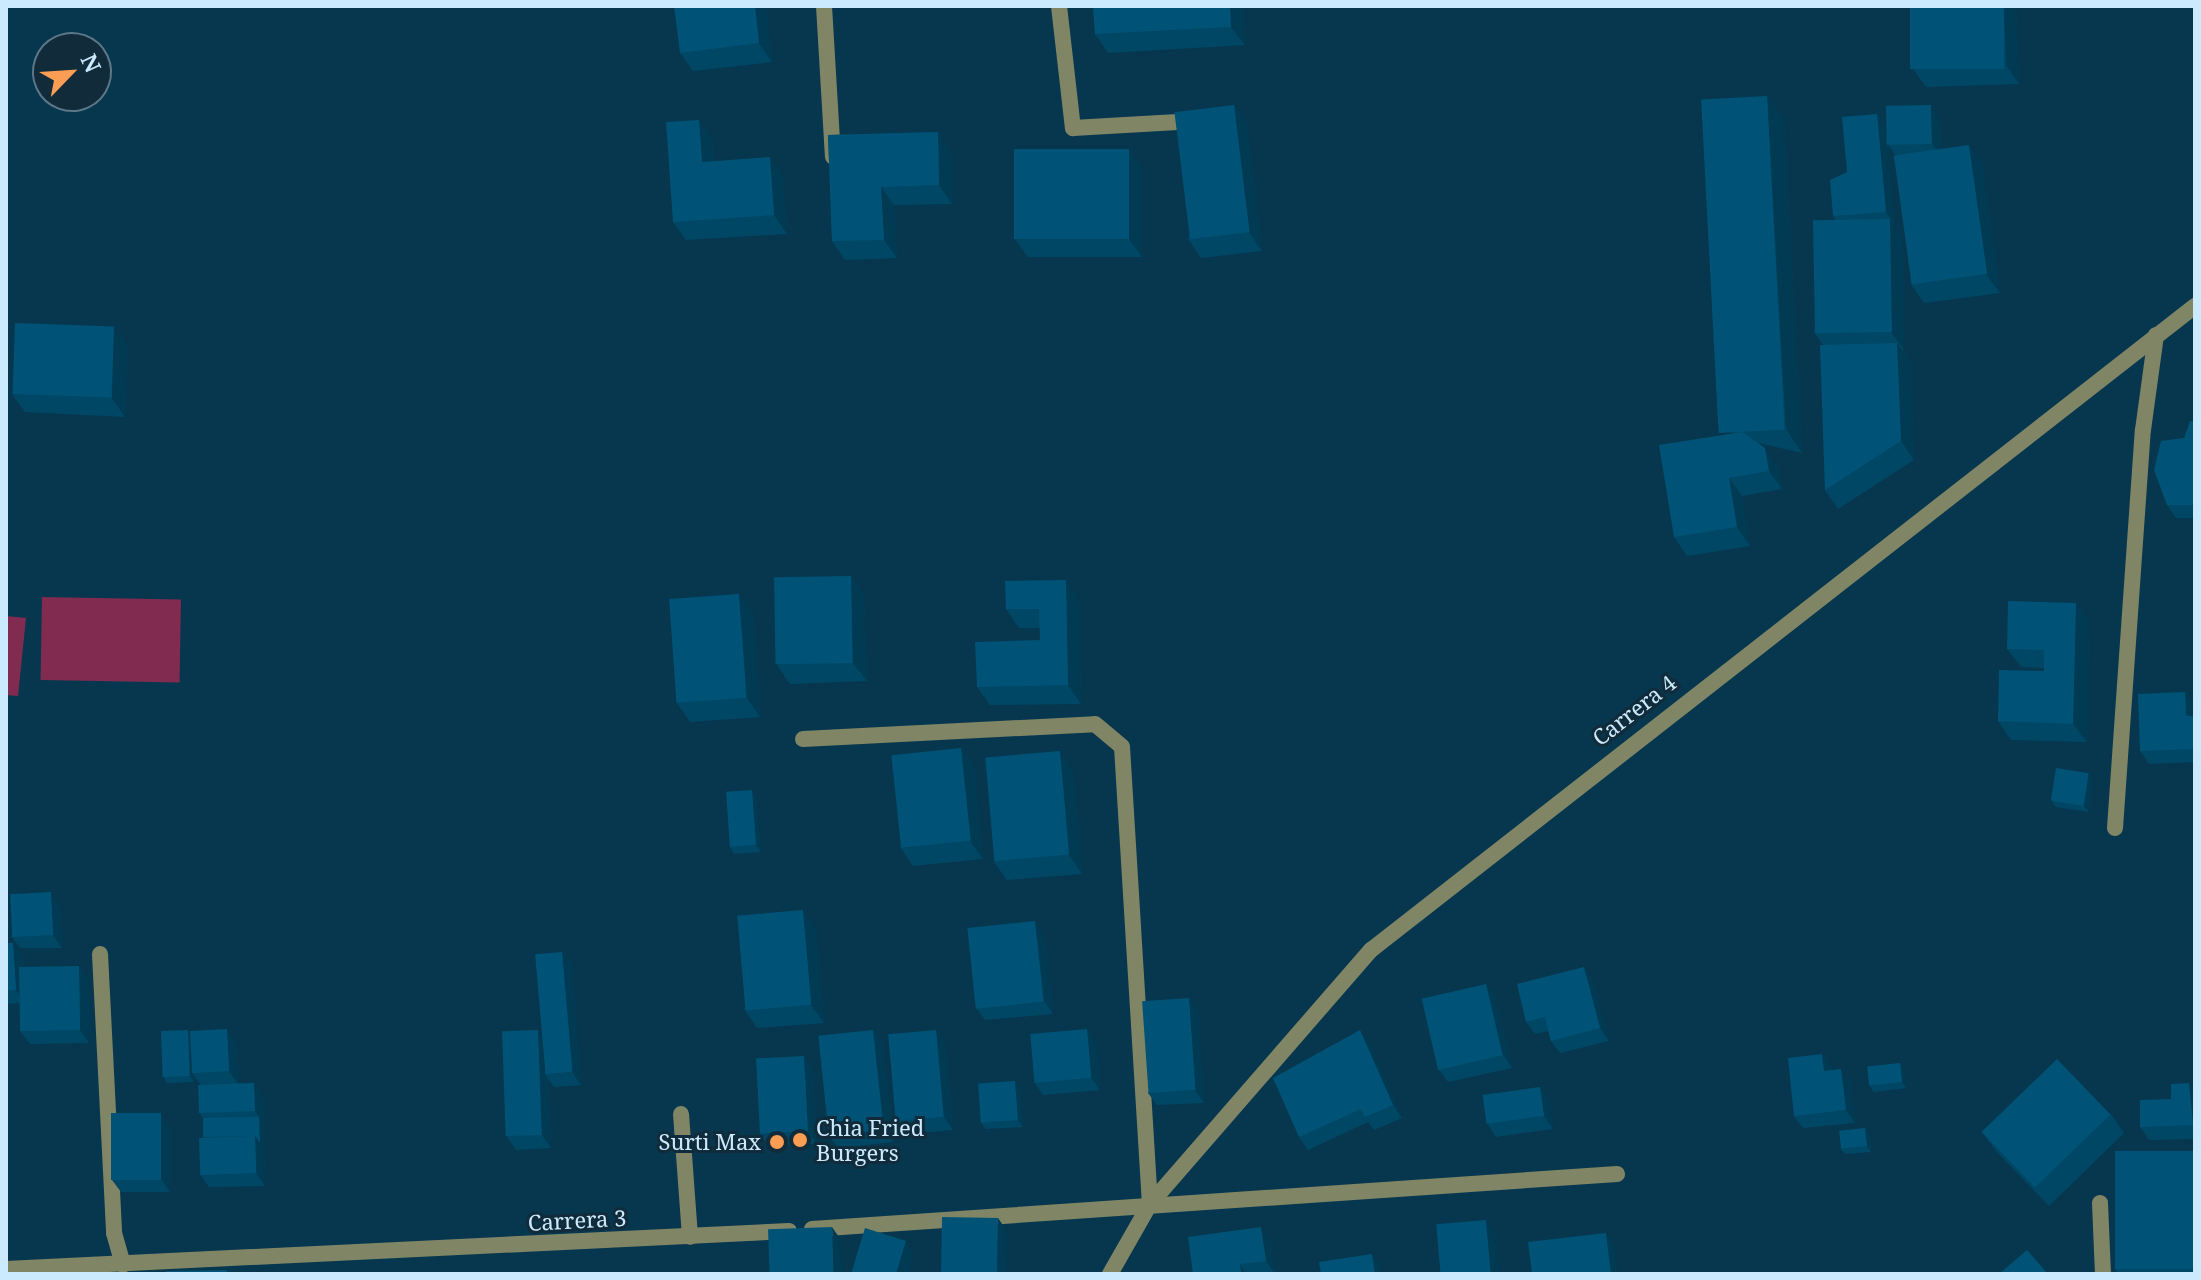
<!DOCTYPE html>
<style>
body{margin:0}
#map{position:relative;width:2201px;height:1280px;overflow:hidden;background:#07374e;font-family:"Noto Serif",serif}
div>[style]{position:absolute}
.green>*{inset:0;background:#812b51;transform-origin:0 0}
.lane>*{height:16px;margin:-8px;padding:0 8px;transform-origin:8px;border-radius:8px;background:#808665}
.street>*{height:16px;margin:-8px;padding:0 8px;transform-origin:8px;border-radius:8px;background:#808665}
.wall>*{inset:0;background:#004765}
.shaded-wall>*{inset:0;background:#003a53}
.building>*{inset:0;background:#005376;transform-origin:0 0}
.dots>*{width:22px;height:22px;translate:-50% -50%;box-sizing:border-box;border:4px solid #112b3a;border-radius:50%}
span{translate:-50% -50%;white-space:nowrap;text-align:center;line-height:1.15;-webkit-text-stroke:6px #112b3a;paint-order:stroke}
.street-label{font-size:22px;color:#cbeafe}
.poi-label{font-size:22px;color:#cbeafe}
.left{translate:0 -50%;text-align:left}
.right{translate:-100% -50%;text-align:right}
.frame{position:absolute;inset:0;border:8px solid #cbeafe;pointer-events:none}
.north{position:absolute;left:32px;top:32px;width:80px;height:80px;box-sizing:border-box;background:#112b3a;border:2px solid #5b7788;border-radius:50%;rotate:65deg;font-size:22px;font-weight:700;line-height:32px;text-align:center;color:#cbeafe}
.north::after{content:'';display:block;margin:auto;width:28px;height:36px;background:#fc9d54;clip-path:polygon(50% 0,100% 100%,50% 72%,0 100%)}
</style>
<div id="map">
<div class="green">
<div style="left:42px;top:597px;width:139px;height:83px;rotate:1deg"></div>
<div style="clip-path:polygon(6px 616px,26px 618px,18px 696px,6px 695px)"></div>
</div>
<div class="lane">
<div style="left:681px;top:1114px;width:123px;rotate:85.8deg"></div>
</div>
<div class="street">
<div style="left:824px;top:6px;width:151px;rotate:86.6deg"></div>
<div style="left:1059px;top:6px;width:123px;rotate:83.5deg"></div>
<div style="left:1073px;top:128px;width:122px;rotate:-3.3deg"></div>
<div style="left:803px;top:739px;width:292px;rotate:-2.9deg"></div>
<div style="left:1095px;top:724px;width:35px;rotate:40deg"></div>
<div style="left:1122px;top:747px;width:458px;rotate:86.5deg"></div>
<div style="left:2115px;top:828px;width:399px;rotate:-86deg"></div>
<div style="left:2143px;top:430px;width:96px;rotate:-82.2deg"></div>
<div style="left:100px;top:954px;width:279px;rotate:87.1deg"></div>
<div style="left:114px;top:1233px;width:33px;rotate:74deg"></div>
<div style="left:2100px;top:1203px;width:71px;rotate:87.6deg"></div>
<div style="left:812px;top:1229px;width:807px;rotate:-3.91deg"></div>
<div style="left:6px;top:1269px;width:784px;rotate:-2.78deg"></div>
<div style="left:1110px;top:1274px;width:81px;rotate:-60.3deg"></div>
<div style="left:1150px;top:1204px;width:337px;rotate:-49deg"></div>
<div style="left:1371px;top:950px;width:1046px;rotate:-38.01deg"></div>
</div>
<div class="wall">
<div style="clip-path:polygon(766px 6px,772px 62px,693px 71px,680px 53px)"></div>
<div style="clip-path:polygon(1093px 6px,1242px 6px,1245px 45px,1108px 53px,1095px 34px)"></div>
<div style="clip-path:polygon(1910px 6px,2016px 6px,2019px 84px,1926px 87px,1913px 69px)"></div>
<div style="clip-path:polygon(1767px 96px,1784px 120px,1802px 453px,1758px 443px,1778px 467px,1782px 489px,1742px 496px,1750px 546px,1687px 556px,1674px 537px,1732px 433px,1719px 414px)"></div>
<div style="clip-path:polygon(1234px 105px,1247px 124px,1262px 251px,1201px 258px,1188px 239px)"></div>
<div style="clip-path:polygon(1877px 114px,1886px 127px,1894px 225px,1903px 238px,1904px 350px,1902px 350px,1910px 361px,1914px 460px,1838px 509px,1825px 490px,1823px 345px,1814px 332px,1835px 220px,1833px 216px,1847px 172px)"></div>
<div style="clip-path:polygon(1940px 118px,1941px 148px,1982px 163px,2000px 293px,1924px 303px,1911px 284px,1895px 154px,1888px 145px)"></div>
<div style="clip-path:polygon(699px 120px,712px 138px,714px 161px,783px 176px,787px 234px,686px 240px,673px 222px)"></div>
<div style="clip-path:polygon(938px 132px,951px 151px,952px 204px,894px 205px,897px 258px,845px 260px,832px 241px,828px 135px)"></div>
<div style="clip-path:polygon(1142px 167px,1142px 257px,1028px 257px,1015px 239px)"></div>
<div style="clip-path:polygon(114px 327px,127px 346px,125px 417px,25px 412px,12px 394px)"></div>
<div style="clip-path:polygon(2195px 421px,2195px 518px,2176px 518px,2167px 505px,2184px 438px)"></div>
<div style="clip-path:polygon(851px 576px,864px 595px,867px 681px,790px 684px,777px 665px)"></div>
<div style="clip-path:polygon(1079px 598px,1081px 704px,990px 705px,977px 687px,1040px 640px,1040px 628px,1019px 628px,1006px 609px)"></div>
<div style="clip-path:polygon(2076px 603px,2089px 621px,2087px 742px,2011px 740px,1998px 721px,2044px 671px,2044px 668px,2021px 667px,2007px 649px)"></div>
<div style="clip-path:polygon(753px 612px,760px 717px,690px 722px,677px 703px)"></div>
<div style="clip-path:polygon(2185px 692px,2194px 705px,2195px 762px,2149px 764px,2140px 751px)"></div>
<div style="clip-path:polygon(961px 748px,974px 767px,983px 859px,913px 866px,900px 847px)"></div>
<div style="clip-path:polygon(1073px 770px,1082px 874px,1007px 880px,994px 862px)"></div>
<div style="clip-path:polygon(2093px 779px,2089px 812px,2056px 807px,2052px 801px)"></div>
<div style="clip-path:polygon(752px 790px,756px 797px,761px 852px,734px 854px,730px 847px)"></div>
<div style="clip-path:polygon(60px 905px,62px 948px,20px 948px,11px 936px)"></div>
<div style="clip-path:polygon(816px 929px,824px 1023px,757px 1028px,744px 1009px)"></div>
<div style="clip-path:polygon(1044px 934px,1053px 1014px,985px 1020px,976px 1008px)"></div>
<div style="clip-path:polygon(6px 943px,22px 955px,23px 968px,88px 978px,89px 1043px,30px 1044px,21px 1032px,20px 1003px,6px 1004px)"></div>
<div style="clip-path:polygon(562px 952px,571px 964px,581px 1085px,554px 1087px,548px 1079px,551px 1148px,516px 1150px,507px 1137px,542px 1036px)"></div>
<div style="clip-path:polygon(1593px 980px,1609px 1041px,1560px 1053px,1551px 1041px,1548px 1031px,1535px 1034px,1526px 1022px)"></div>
<div style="clip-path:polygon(1486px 984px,1495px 997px,1512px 1068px,1448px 1082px,1439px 1070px)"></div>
<div style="clip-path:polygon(1189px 998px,1198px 1011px,1204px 1103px,1157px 1105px,1148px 1093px)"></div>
<div style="clip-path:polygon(1087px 1029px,1096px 1042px,1100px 1090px,1043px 1095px,1034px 1082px)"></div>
<div style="clip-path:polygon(873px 1030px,882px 1043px,893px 1142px,838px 1148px,829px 1135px)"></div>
<div style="clip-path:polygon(936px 1030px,945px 1043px,953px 1130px,905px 1134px,896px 1122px)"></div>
<div style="clip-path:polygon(190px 1034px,236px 1042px,238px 1083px,263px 1096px,265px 1186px,209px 1187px,200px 1174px,203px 1137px,203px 1118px,199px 1112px,200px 1084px,194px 1075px,194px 1082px,167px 1083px,163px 1076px)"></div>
<div style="clip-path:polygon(1369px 1043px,1402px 1118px,1374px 1130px,1368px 1122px,1308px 1150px,1299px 1137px)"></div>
<div style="clip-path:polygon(1822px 1054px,1831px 1067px,1832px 1070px,1850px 1082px,1855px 1123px,1803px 1128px,1794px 1116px)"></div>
<div style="clip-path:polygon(1900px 1063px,1904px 1069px,1906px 1088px,1874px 1092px,1869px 1085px)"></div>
<div style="clip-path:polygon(813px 1069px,816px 1144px,769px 1146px,760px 1134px)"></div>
<div style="clip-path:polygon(1540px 1087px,1549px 1100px,1553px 1129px,1496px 1137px,1488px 1124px)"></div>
<div style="clip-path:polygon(1020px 1088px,1023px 1127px,986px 1129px,981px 1123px)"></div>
<div style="clip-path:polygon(2195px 1092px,2195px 1139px,2149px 1140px,2140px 1127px,2171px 1099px)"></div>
<div style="clip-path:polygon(2111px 1114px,2124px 1133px,2049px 1206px,1996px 1151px,1982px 1132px)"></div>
<div style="clip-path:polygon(170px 1126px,170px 1192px,121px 1192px,112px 1180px)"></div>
<div style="clip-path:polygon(1865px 1128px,1870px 1135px,1871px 1152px,1845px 1154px,1840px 1148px)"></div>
<div style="clip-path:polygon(2195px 1151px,2195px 1274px,2119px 1274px,2115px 1269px)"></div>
<div style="clip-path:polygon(1270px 1240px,1275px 1274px,1193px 1274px)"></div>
</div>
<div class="shaded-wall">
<div style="clip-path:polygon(755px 6px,766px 6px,772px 62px,759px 43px)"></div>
<div style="clip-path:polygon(1230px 6px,1242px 6px,1245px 45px,1231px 27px)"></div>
<div style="clip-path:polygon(2004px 6px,2016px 6px,2019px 84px,2006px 65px)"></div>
<div style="clip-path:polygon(1767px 96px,1784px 120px,1802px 453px,1786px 429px)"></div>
<div style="clip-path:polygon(1234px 105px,1247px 124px,1262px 251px,1249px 232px)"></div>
<div style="clip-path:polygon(1931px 105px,1940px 118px,1941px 156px,1932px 144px)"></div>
<div style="clip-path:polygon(1877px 114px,1886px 127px,1895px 225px,1886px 212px)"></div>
<div style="clip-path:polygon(699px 120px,712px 138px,715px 180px,702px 162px)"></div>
<div style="clip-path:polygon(938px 132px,951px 151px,952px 204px,939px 185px)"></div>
<div style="clip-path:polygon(1969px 145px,1982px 163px,2000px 293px,1986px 274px)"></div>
<div style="clip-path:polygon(1129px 149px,1142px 167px,1142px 257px,1129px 239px)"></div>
<div style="clip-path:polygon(770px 157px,783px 176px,787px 234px,774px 215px)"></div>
<div style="clip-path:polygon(881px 187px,894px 205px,897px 258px,884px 240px)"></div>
<div style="clip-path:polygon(1890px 219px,1903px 238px,1904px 350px,1891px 332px)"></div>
<div style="clip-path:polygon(114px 327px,127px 346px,125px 417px,112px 398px)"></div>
<div style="clip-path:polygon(1897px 343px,1910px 361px,1914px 460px,1901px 441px)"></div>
<div style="clip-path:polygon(1765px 448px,1778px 467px,1782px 489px,1769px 471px)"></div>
<div style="clip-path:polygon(1729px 478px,1742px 496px,1750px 546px,1737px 527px)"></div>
<div style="clip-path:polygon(851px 576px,864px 595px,867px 681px,853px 663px)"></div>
<div style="clip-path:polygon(1066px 580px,1079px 598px,1081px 704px,1068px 685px)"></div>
<div style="clip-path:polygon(739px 594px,753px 612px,760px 717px,747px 698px)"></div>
<div style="clip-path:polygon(2076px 603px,2089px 621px,2087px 742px,2073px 724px)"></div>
<div style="clip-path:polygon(2185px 692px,2194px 705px,2195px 727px,2186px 715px)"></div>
<div style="clip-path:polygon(961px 748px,974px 767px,983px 859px,970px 841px)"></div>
<div style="clip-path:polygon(1060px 751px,1073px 770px,1082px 874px,1069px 855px)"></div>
<div style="clip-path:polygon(2089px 773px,2093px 779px,2089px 812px,2084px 806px)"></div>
<div style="clip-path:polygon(752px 790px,756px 797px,761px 852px,756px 845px)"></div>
<div style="clip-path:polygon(51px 892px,60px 905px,62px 948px,53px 935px)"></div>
<div style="clip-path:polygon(803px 910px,816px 929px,824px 1023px,811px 1005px)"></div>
<div style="clip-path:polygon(1035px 921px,1044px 934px,1053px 1014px,1044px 1001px)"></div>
<div style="clip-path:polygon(13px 943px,22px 955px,25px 1003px,16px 990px)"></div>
<div style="clip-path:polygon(562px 952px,571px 964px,581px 1085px,572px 1072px)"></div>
<div style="clip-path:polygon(79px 966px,88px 978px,89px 1043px,80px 1030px)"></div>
<div style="clip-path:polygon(1584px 967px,1593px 980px,1609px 1041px,1600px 1028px)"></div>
<div style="clip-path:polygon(1486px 984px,1495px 997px,1512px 1068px,1503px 1055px)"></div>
<div style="clip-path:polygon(1189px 998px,1198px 1011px,1204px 1103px,1195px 1090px)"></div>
<div style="clip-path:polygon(227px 1029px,236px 1042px,238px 1084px,229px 1071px)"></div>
<div style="clip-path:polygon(1087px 1029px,1096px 1042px,1100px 1090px,1091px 1078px)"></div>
<div style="clip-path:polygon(188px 1030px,192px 1037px,192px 1072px,194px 1075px,194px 1082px,190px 1076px)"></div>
<div style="clip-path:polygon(538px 1030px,547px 1043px,545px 1074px,548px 1079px,551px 1148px,542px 1135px)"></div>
<div style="clip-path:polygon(873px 1030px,882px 1043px,893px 1142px,884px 1129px)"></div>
<div style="clip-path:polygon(936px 1030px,945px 1043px,953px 1130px,944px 1117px)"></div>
<div style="clip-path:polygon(1360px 1030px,1369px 1043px,1402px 1118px,1393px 1105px)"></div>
<div style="clip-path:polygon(1822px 1054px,1831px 1067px,1833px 1084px,1824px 1071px)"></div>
<div style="clip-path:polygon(804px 1056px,813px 1069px,816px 1144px,808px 1131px)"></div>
<div style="clip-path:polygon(1900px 1063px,1904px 1069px,1906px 1088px,1902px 1082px)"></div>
<div style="clip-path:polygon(1841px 1069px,1850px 1082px,1855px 1123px,1846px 1110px)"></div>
<div style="clip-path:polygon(1015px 1081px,1020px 1088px,1023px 1127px,1018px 1120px)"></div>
<div style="clip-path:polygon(254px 1083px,263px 1096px,265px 1186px,256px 1173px,255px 1136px,259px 1117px,255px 1111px)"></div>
<div style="clip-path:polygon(2189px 1083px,2195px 1092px,2195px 1128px,2193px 1125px)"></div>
<div style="clip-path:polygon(1540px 1087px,1549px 1100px,1553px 1129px,1544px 1116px)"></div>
<div style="clip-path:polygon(161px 1113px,170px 1126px,170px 1192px,161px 1179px)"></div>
<div style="clip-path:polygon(1865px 1128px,1870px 1135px,1871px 1152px,1867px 1146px)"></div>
<div style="clip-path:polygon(998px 1218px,1007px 1231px,1006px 1274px,997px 1274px)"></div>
<div style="clip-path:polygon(1486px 1220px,1495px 1233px,1499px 1274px,1491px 1274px)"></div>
<div style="clip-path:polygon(832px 1227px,841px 1240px,843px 1274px,834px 1273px)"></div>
<div style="clip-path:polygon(1261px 1227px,1270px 1240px,1275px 1274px,1266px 1261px)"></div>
<div style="clip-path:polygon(1606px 1233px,1615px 1246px,1618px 1274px,1611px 1274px)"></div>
<div style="clip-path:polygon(906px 1241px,914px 1254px,908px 1274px,896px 1274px)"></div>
<div style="clip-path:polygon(1372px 1254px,1381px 1267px,1382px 1274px,1375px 1274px)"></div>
<div style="clip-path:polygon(1240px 1264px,1246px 1274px,1241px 1274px)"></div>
</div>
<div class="building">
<div style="clip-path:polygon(674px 6px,755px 6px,759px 43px,680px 53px)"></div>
<div style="clip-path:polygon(1093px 6px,1230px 6px,1231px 27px,1095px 34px)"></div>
<div style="left:1910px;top:6px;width:94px;height:63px"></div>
<div style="left:1767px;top:96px;width:334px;height:66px;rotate:87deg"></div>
<div style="left:1234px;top:105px;width:128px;height:60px;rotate:83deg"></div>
<div style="left:1931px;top:105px;width:39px;height:45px;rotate:89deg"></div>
<div style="clip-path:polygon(1877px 114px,1886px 212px,1833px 216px,1830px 180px,1847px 172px,1842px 117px)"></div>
<div style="clip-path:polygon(699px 120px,702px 162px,770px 157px,774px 215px,673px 222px,666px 122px)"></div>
<div style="clip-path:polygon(938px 132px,939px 185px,881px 187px,884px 240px,832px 241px,828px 135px)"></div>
<div style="left:1969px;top:145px;width:130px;height:76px;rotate:82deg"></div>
<div style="left:1014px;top:149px;width:115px;height:90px"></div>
<div style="left:1890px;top:219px;width:113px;height:77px;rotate:89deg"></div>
<div style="left:15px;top:323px;width:99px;height:71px;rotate:2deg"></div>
<div style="clip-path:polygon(1897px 343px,1901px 441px,1825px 490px,1820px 345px)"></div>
<div style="clip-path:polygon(2190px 421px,2195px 421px,2195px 505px,2167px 505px,2154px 470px,2161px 441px,2184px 438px)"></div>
<div style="clip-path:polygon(1742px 432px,1765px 448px,1769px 471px,1729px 478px,1737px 527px,1674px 537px,1659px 445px)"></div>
<div style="left:851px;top:576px;width:87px;height:77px;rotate:89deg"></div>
<div style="clip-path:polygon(1066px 580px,1068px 685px,977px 687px,975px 642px,1040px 640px,1039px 609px,1006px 609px,1005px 581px)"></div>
<div style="left:739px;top:594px;width:104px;height:70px;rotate:86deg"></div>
<div style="clip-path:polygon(2008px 601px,2076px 603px,2073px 724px,1998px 721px,1999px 670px,2044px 671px,2044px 650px,2007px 649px)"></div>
<div style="clip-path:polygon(2185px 692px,2186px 715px,2195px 717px,2195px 749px,2140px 751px,2138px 694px)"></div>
<div style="left:961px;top:748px;width:93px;height:70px;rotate:84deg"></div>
<div style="left:1060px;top:751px;width:104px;height:75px;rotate:85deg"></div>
<div style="left:2056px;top:768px;width:33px;height:33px;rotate:9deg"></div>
<div style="left:752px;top:790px;width:55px;height:26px;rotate:86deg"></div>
<div style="left:51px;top:892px;width:43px;height:41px;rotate:87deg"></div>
<div style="left:803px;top:910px;width:95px;height:66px;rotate:85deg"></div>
<div style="left:1035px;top:921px;width:81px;height:68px;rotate:84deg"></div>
<div style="clip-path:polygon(6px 943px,13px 943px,16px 990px,6px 991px)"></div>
<div style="left:562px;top:952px;width:120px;height:27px;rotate:85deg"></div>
<div style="left:79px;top:966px;width:64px;height:60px;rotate:89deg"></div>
<div style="clip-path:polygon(1584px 967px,1600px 1028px,1551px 1041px,1545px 1017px,1526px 1022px,1517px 984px)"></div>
<div style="left:1486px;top:984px;width:73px;height:66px;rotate:77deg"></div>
<div style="left:1189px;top:998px;width:92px;height:47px;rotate:86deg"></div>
<div style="left:227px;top:1029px;width:42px;height:37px;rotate:87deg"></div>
<div style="left:1087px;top:1029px;width:49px;height:57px;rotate:85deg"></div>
<div style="left:188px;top:1030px;width:46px;height:27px;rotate:88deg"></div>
<div style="left:538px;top:1030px;width:105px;height:36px;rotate:88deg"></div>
<div style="left:873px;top:1030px;width:100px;height:55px;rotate:84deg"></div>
<div style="left:936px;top:1030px;width:87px;height:48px;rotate:85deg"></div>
<div style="clip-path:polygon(1360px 1030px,1393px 1105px,1365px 1117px,1361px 1109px,1299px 1137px,1273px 1078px)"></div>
<div style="clip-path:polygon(1822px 1054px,1824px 1071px,1841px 1069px,1846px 1110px,1794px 1116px,1788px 1058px)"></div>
<div style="left:804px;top:1056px;width:75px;height:48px;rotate:87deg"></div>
<div style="left:2057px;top:1059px;width:77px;height:105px;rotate:46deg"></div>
<div style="left:1900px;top:1063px;width:19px;height:33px;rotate:84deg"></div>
<div style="left:1015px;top:1081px;width:39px;height:37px;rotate:86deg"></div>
<div style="left:254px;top:1083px;width:28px;height:56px;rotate:88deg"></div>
<div style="clip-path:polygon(2189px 1083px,2193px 1125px,2140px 1127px,2140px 1100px,2171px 1099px,2171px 1084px)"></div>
<div style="left:1540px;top:1087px;width:29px;height:58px;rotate:82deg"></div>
<div style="left:111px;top:1113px;width:50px;height:67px"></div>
<div style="clip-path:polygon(259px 1117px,260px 1142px,255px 1136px,203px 1137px,203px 1118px)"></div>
<div style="left:1865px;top:1128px;width:18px;height:26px;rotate:84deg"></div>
<div style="left:255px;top:1136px;width:37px;height:56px;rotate:88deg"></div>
<div style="left:2115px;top:1151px;width:80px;height:118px"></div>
<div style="left:942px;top:1217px;width:56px;height:57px;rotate:1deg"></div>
<div style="left:1486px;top:1220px;width:54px;height:50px;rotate:85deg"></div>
<div style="left:832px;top:1227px;width:46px;height:64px;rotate:88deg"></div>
<div style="clip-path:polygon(1261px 1227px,1266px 1261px,1240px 1264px,1241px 1274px,1193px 1274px,1188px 1237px)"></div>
<div style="clip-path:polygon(865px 1228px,906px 1241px,896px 1274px,851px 1274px)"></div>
<div style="clip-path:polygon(1606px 1233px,1611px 1274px,1532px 1274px,1528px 1242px)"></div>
<div style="clip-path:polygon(2027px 1250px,2048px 1274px,1999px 1274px)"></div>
<div style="clip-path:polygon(1372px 1254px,1375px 1274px,1321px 1274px,1319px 1262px)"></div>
<div style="clip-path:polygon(227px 1270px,227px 1274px,166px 1274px,166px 1271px)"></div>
</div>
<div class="dots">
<div style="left:800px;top:1140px;background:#fc9d54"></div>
<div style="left:777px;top:1142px;background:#fc9d54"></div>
</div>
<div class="street-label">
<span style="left:1634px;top:710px;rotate:-38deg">Carrera 4</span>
<span style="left:577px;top:1220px;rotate:-3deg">Carrera 3</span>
</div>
<div class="poi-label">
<span class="left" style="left:816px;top:1140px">Chia Fried<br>Burgers</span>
<span class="right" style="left:761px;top:1142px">Surti Max</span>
</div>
<div class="frame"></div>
<div class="north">N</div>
</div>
